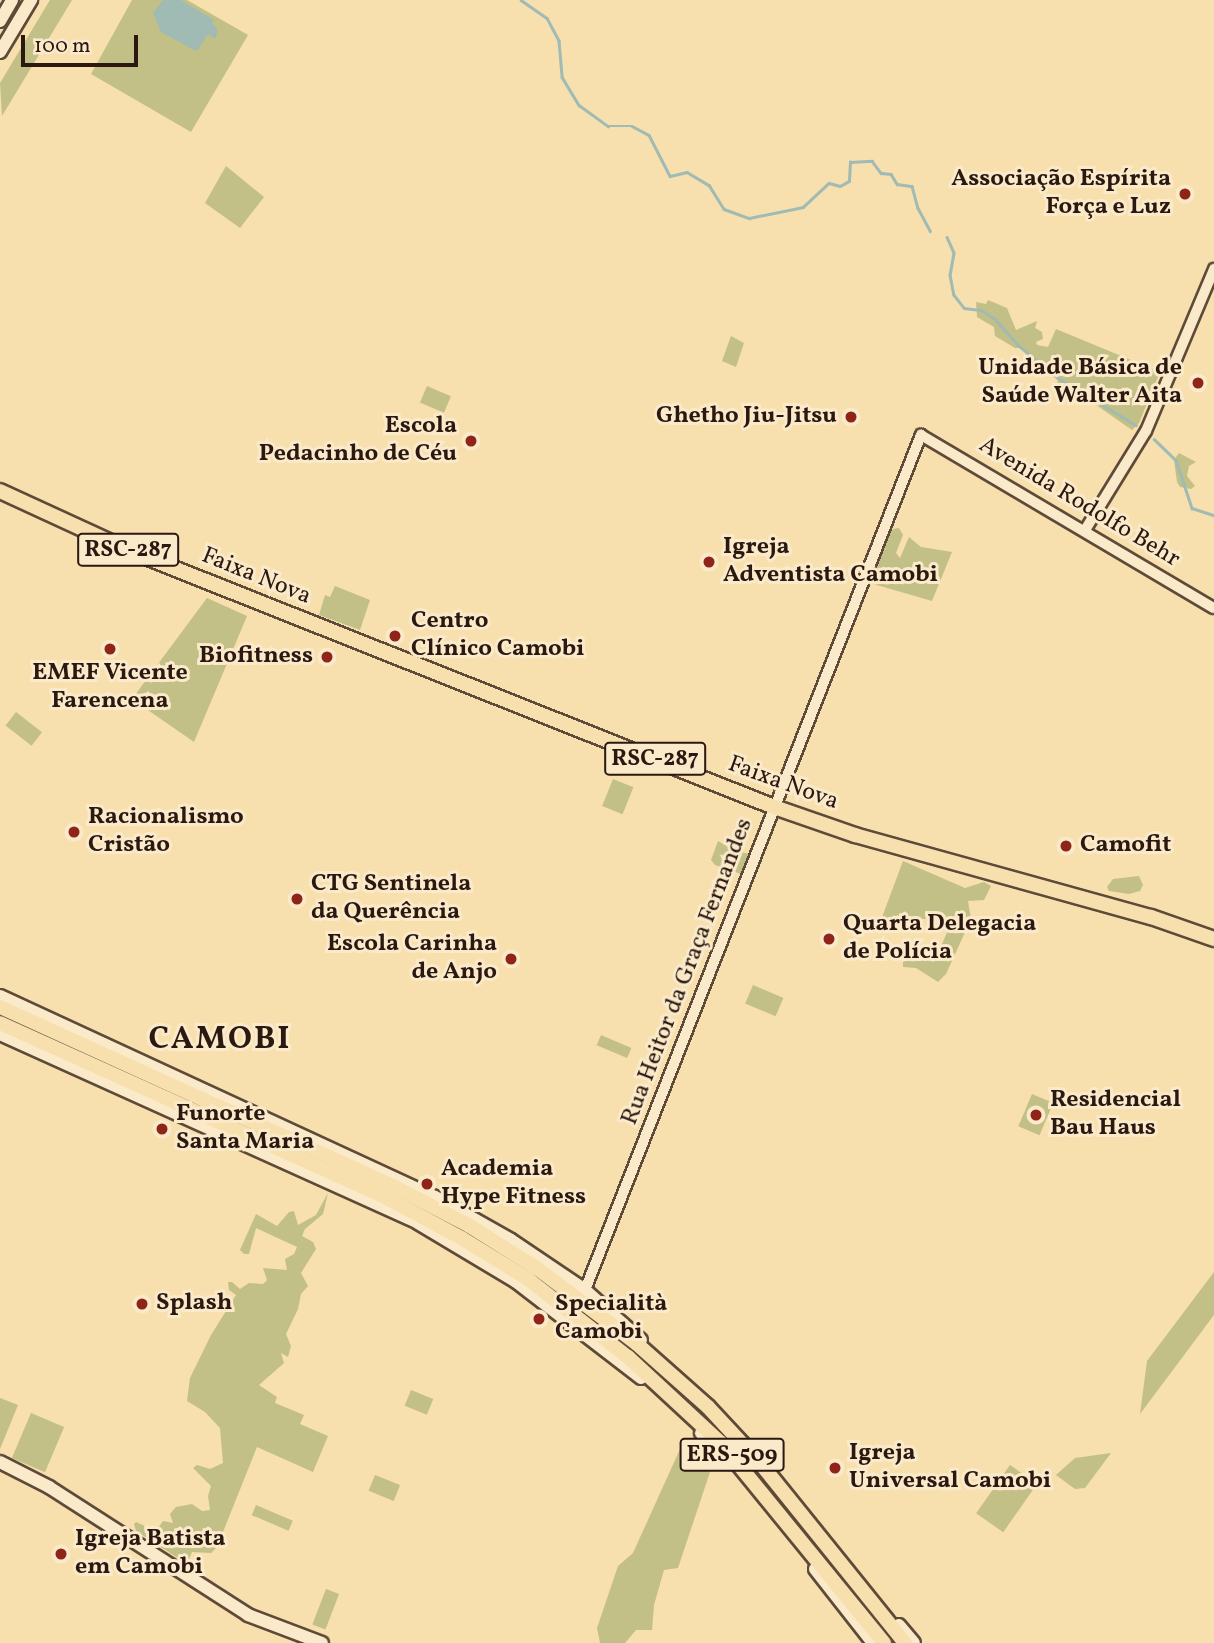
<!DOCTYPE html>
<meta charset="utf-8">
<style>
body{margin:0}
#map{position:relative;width:1214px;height:1643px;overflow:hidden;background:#f7dfae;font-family:Vollkorn,serif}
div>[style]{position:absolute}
.green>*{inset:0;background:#c2c087;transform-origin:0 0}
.water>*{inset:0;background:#9fbbb3}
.stream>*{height:2.5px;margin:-1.25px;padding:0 1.25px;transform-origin:1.25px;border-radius:1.25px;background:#9fbbb3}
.roads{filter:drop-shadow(2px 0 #5e4a38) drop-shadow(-2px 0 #5e4a38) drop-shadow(0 2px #5e4a38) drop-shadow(0 -2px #5e4a38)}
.tertiary>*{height:10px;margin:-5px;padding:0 5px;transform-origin:5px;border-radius:5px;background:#faeaca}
.secondary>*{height:12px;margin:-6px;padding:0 6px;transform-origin:6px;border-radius:6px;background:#faeaca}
.trunk>*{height:14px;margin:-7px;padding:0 7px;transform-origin:7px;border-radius:7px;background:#f7dfae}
.dots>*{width:19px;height:19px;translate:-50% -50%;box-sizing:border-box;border:4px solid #faeaca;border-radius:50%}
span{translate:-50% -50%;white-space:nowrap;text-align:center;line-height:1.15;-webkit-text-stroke:6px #faeaca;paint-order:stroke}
.shield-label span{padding:2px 5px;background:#faeaca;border:2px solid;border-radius:5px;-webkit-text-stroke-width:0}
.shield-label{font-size:23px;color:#2b1811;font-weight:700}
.poi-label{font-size:24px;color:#2b1811;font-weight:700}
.right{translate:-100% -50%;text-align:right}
.left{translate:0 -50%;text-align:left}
.street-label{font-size:24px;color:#2b1811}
.district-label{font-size:32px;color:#2b1811;font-weight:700;letter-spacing:2px}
.scale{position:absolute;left:21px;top:35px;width:117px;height:32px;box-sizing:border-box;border:4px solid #2b1811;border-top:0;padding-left:9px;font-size:21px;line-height:24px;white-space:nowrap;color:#2b1811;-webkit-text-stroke:5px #faeaca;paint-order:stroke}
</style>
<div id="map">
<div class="green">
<div style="clip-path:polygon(50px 0,72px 0,2px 116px,0 83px)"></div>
<div style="clip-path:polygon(132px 0,187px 0,248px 35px,191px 132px,91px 74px)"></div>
<div style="clip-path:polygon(226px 166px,264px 197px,240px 228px,205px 203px)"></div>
<div style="clip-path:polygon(988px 300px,1007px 308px,1016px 330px,1037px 321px,1035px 328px,1042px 332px,1043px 339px,1036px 342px,1037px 345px,1048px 347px,1056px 329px,1160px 372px,1139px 423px,1132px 430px,1089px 400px,1087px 394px,1078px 389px,1063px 394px,1064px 385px,1057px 385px,1059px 373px,1052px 375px,1040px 368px,1034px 374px,1023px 369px,1028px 354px,1023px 348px,1015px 348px,995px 336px,994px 327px,977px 317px,976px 302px,986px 304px)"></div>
<div style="clip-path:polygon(731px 336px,744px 343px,736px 367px,722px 361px)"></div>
<div style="left:427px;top:386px;width:26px;height:18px;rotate:23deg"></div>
<div style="clip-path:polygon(1179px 453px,1196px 462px,1189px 466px,1187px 476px,1195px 486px,1191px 489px,1180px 487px,1177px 482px,1174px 460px)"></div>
<div style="clip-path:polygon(899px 528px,903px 535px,896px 553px,900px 558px,909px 537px,921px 547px,952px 552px,932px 601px,870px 583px,886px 538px,893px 529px)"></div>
<div style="clip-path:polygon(335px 586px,370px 600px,360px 630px,319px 615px,325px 595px,330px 597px)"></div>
<div style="clip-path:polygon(207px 598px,247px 616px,194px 742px,132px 699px)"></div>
<div style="left:16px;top:712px;width:33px;height:17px;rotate:38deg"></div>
<div style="left:613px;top:779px;width:22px;height:29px;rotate:22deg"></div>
<div style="clip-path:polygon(718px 841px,735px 851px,750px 854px,741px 874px,715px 865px,711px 860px)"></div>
<div style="clip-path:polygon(903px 861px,965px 888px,984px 882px,991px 886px,984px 900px,968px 901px,971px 919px,946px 974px,938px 982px,916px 968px,903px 967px,903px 962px,916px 957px,934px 962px,949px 928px,948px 923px,939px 917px,899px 922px,881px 920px)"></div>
<div style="clip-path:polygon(1139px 876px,1143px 885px,1140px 891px,1129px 894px,1109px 891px,1107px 887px,1113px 879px)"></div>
<div style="left:753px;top:985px;width:33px;height:20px;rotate:23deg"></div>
<div style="left:601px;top:1035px;width:33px;height:11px;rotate:23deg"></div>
<div style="left:1032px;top:1094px;width:23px;height:35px;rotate:23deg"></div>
<div style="clip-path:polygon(328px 1193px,323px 1214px,305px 1229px,302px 1236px,313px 1242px,316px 1249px,301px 1273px,308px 1286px,301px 1294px,298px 1309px,286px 1334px,291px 1346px,288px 1357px,281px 1353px,284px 1363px,259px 1385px,277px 1397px,275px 1403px,304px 1415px,300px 1424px,328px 1436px,313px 1472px,257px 1447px,217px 1547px,211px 1553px,192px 1552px,187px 1564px,136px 1531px,134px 1524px,136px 1522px,156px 1531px,163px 1521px,173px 1523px,170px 1514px,176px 1507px,192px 1504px,202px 1511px,210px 1510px,208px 1496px,211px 1486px,193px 1468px,197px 1465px,210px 1469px,223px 1463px,220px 1428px,205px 1412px,187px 1401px,190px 1378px,211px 1335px,236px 1295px,229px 1290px,228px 1282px,232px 1282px,240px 1289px,249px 1283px,263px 1284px,267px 1280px,263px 1268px,287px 1270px,285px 1259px,294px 1254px,297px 1247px,256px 1228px,249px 1254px,244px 1254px,240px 1250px,256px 1214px,277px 1226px,289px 1212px,294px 1211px,298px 1225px,316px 1215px)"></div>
<div style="clip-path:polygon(1214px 1272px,1214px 1315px,1140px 1414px,1147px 1361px)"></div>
<div style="left:411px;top:1390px;width:24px;height:17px;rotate:22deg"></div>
<div style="clip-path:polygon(0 1398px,18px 1405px,0 1449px)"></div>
<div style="left:31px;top:1413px;width:36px;height:49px;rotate:23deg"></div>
<div style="clip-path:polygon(685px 1438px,711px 1469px,678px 1568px,664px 1570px,654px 1605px,652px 1630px,636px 1630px,625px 1643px,600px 1643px,597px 1628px,618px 1566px,633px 1553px)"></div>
<div style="clip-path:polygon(1111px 1453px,1085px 1488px,1075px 1489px,1056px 1475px,1075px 1458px)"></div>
<div style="left:1010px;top:1465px;width:33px;height:59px;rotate:35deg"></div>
<div style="left:375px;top:1475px;width:27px;height:17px;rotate:22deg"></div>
<div style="left:256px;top:1505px;width:40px;height:11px;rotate:23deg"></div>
<div style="clip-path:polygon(786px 1513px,802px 1526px,895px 1643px,889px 1643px)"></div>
<div style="left:326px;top:1589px;width:14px;height:38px;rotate:21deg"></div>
</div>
<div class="water">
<div style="clip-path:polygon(163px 0,181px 0,214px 20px,212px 24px,217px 28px,217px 33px,215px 39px,208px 34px,198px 50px,194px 50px,161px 32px,153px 13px)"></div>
</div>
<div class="stream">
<div style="left:521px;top:0;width:32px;rotate:35deg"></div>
<div style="left:547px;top:18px;width:26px;rotate:62deg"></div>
<div style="left:559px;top:41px;width:36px;rotate:85deg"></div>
<div style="left:562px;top:77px;width:33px;rotate:59deg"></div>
<div style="left:579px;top:105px;width:36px;rotate:36deg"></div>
<div style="left:608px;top:126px;width:24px"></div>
<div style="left:632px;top:126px;width:19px;rotate:28deg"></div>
<div style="left:649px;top:135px;width:46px;rotate:62.9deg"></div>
<div style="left:670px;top:176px;width:17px;rotate:-13deg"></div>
<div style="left:687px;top:172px;width:26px;rotate:31deg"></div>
<div style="left:709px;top:185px;width:28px;rotate:58deg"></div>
<div style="left:724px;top:209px;width:27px;rotate:20deg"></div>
<div style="left:749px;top:218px;width:55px;rotate:-11.5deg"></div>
<div style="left:803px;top:207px;width:35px;rotate:-43deg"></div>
<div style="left:829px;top:183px;width:11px;rotate:15deg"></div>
<div style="left:840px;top:186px;width:10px;rotate:-29deg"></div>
<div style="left:849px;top:181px;width:19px;rotate:-87deg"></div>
<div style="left:850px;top:162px;width:22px;rotate:-3deg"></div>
<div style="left:872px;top:161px;width:15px;rotate:53deg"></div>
<div style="left:881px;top:173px;width:10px;rotate:6deg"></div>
<div style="left:891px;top:174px;width:12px;rotate:59deg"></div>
<div style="left:897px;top:184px;width:15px;rotate:8deg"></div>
<div style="left:912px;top:186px;width:23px;rotate:75deg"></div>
<div style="left:918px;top:208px;width:26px;rotate:62deg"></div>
<div style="left:947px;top:237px;width:17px;rotate:66deg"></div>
<div style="left:954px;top:253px;width:22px;rotate:100deg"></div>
<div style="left:950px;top:275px;width:20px;rotate:79deg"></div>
<div style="left:954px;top:295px;width:16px;rotate:52deg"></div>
<div style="left:964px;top:308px;width:17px;rotate:7deg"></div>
<div style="left:981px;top:310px;width:15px;rotate:32deg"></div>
<div style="left:994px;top:318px;width:36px;rotate:48deg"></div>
<div style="left:1018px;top:345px;width:52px;rotate:39.5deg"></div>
<div style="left:1058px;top:378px;width:91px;rotate:31.1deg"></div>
<div style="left:1154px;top:439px;width:30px;rotate:44deg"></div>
<div style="left:1176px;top:460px;width:51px;rotate:71.6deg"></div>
<div style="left:1192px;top:508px;width:23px;rotate:18deg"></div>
</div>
<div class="roads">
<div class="tertiary">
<div style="left:1085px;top:530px;width:116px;rotate:-58.4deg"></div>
<div style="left:1146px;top:431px;width:176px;rotate:-67.2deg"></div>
<div style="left:585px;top:1290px;width:919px;rotate:-68.55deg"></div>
<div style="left:921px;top:435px;width:340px;rotate:30.6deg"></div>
</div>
<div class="secondary">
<div style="left:0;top:21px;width:24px;rotate:-60deg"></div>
<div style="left:0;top:52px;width:61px;rotate:-59.2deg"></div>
<div style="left:0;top:996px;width:479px;rotate:24.8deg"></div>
<div style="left:435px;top:1197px;width:87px;rotate:29.5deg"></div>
<div style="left:511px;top:1240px;width:89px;rotate:34deg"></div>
<div style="left:585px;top:1290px;width:75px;rotate:41.8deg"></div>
<div style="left:0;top:1034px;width:459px;rotate:24.3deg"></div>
<div style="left:418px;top:1223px;width:113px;rotate:30.9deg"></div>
<div style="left:515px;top:1281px;width:159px;rotate:37.6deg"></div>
<div style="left:701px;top:1433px;width:41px;rotate:47deg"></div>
<div style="left:0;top:1462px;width:55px;rotate:27deg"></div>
<div style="left:49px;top:1487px;width:237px;rotate:32.7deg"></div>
<div style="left:248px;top:1615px;width:79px;rotate:20.7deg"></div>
<div style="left:815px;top:1569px;width:94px;rotate:51.9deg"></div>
<div style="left:899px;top:1625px;width:23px;rotate:50deg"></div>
</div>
<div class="trunk">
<div style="left:0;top:491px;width:141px;rotate:24.7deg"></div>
<div style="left:128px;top:550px;width:695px;rotate:21.69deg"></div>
<div style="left:774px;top:807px;width:86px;rotate:19.1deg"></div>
<div style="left:855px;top:835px;width:307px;rotate:15.5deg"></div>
<div style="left:1151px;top:917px;width:67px;rotate:19.2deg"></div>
<div style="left:0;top:1007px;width:432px;rotate:24.5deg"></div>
<div style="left:393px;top:1186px;width:85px;rotate:27.5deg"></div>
<div style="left:468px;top:1225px;width:83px;rotate:32.2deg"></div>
<div style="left:538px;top:1269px;width:124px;rotate:37.1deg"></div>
<div style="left:637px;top:1344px;width:95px;rotate:41.6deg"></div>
<div style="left:708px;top:1407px;width:78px;rotate:47.1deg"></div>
<div style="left:761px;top:1464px;width:230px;rotate:51.2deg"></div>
<div style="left:0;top:1023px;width:425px;rotate:24.3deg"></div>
<div style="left:387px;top:1198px;width:86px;rotate:28.3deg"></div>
<div style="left:463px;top:1239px;width:76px;rotate:31.6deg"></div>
<div style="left:528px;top:1279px;width:127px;rotate:38deg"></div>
<div style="left:628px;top:1357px;width:127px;rotate:42.8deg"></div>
<div style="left:721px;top:1443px;width:258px;rotate:50.8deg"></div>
</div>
</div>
<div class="dots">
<div style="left:1185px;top:194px;background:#8f2418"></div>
<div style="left:1198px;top:383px;background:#8f2418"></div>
<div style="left:851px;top:417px;background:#8f2418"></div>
<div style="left:471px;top:441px;background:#8f2418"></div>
<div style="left:709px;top:562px;background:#8f2418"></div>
<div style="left:395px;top:636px;background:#8f2418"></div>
<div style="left:110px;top:649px;background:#8f2418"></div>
<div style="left:327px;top:657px;background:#8f2418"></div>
<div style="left:74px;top:832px;background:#8f2418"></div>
<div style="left:1066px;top:846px;background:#8f2418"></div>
<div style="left:297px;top:899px;background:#8f2418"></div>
<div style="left:829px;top:939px;background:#8f2418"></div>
<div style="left:511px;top:959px;background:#8f2418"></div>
<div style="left:1036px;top:1115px;background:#8f2418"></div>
<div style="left:162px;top:1129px;background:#8f2418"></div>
<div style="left:427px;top:1184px;background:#8f2418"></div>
<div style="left:142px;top:1304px;background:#8f2418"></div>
<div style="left:539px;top:1319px;background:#8f2418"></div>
<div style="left:835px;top:1468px;background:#8f2418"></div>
<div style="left:61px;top:1554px;background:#8f2418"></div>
</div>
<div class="shield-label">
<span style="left:128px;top:550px">RSC-287</span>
<span style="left:655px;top:759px">RSC-287</span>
<span style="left:732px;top:1455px">ERS-509</span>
</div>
<div class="poi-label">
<span class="right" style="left:1171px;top:194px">Associação Espírita<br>Força e Luz</span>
<span class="right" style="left:1182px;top:383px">Unidade Básica de<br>Saúde Walter Aita</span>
<span class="right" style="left:837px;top:417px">Ghetho Jiu-Jitsu</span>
<span class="right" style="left:457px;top:441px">Escola<br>Pedacinho de Céu</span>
<span class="left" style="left:723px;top:562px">Igreja<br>Adventista Camobi</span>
<span class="left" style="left:411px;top:636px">Centro<br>Clínico Camobi</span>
<span class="right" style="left:313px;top:657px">Biofitness</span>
<span style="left:110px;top:688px">EMEF Vicente<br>Farencena</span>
<span class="left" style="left:88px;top:832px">Racionalismo<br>Cristão</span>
<span class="left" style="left:1080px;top:846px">Camofit</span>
<span class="left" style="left:311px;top:899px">CTG Sentinela<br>da Querência</span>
<span class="left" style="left:843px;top:939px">Quarta Delegacia<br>de Polícia</span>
<span class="right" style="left:497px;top:959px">Escola Carinha<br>de Anjo</span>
<span class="left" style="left:1050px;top:1115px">Residencial<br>Bau Haus</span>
<span class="left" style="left:176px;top:1129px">Funorte<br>Santa Maria</span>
<span class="left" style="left:441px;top:1184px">Academia<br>Hype Fitness</span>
<span class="left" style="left:156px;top:1304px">Splash</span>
<span class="left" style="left:555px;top:1319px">Specialità<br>Camobi</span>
<span class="left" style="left:849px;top:1468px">Igreja<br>Universal Camobi</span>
<span class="left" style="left:75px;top:1554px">Igreja Batista<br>em Camobi</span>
</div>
<div class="street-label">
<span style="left:1079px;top:503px;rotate:31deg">Avenida Rodolfo Behr</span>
<span style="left:256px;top:577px;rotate:22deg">Faixa Nova</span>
<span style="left:783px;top:784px;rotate:20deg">Faixa Nova</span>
<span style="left:688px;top:972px;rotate:-69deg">Rua Heitor da Graça Fernandes</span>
</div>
<div class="district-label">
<span style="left:220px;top:1040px">CAMOBI</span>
</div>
<div class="scale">100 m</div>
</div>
